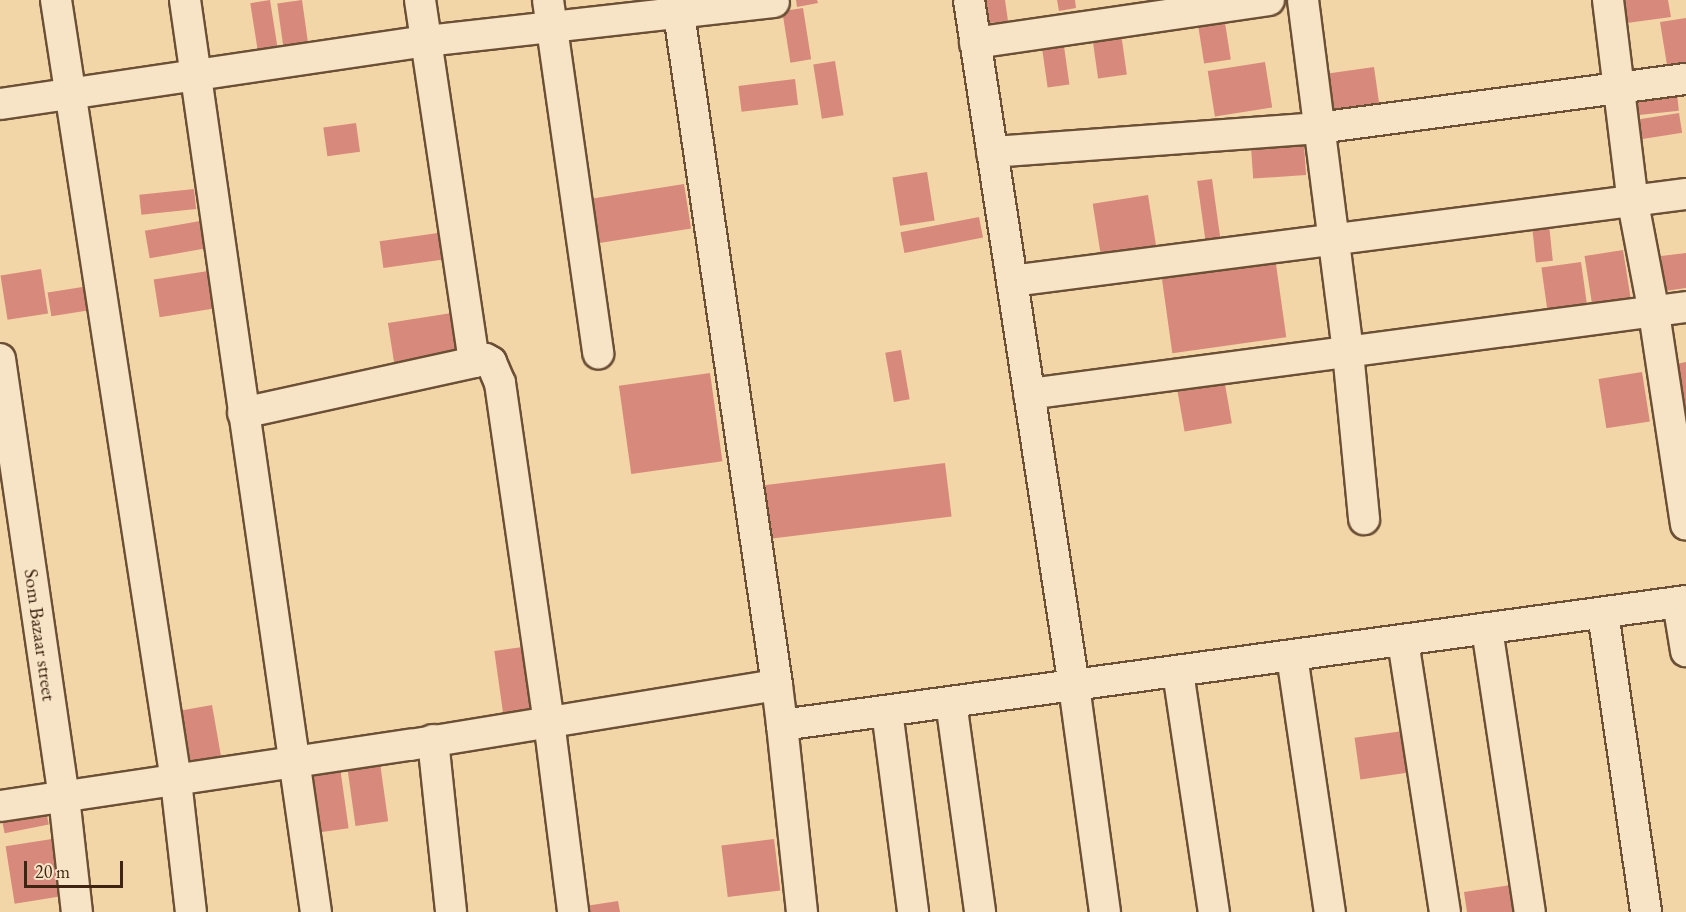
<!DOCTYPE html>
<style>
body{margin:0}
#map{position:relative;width:1686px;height:912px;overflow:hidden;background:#f3d6a7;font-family:"EB Garamond",serif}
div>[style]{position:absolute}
.building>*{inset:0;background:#d7897c;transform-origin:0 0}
.roads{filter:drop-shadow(2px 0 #6b5036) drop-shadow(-2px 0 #6b5036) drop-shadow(0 2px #6b5036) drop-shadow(0 -2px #6b5036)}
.minor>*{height:30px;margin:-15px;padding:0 15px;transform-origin:15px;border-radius:15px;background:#f7e4c6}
span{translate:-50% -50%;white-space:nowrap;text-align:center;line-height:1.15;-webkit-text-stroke:4.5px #f7e4c6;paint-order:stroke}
.street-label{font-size:20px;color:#3e2411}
.scale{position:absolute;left:24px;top:861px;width:99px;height:27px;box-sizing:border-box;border:3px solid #3e2411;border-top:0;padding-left:8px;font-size:18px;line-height:21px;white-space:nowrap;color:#3e2411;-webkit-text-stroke:4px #f7e4c6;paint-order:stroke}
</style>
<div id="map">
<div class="building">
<div style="left:270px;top:0;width:57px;height:20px;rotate:81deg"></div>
<div style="left:302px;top:0;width:50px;height:25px;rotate:82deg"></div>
<div style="clip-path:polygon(796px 0,817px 0,818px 3px,797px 7px)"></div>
<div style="clip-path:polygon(977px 0,1005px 0,1008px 21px,981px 24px)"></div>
<div style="clip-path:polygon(1057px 0,1075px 0,1076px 8px,1059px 11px)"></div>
<div style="clip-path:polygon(1624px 0,1668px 0,1671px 17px,1627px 23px)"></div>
<div style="left:803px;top:8px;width:52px;height:21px;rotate:81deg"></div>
<div style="left:1223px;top:10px;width:50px;height:27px;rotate:81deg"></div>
<div style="clip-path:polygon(1686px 18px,1686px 68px,1668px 71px,1660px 22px)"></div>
<div style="left:1120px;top:26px;width:49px;height:29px;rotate:82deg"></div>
<div style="left:1062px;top:32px;width:53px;height:22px;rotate:82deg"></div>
<div style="left:835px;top:61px;width:55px;height:22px;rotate:81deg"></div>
<div style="left:1265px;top:62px;width:46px;height:58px;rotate:81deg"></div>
<div style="left:1374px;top:67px;width:42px;height:57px;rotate:82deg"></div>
<div style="left:795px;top:79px;width:26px;height:57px;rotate:83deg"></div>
<div style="left:1676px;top:84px;width:27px;height:47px;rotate:84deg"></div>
<div style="left:1679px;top:113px;width:20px;height:45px;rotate:81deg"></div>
<div style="left:356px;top:123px;width:29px;height:33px;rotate:82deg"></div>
<div style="left:1303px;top:131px;width:44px;height:53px;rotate:86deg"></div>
<div style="left:927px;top:172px;width:49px;height:35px;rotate:81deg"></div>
<div style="left:1212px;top:179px;width:62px;height:15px;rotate:82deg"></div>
<div style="left:684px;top:184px;width:45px;height:107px;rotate:81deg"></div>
<div style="left:194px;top:189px;width:20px;height:55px;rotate:84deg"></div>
<div style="left:1148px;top:195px;width:54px;height:56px;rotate:81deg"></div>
<div style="left:1548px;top:215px;width:46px;height:17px;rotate:84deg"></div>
<div style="left:979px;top:217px;width:21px;height:80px;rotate:79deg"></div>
<div style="left:200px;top:221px;width:28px;height:56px;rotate:80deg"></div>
<div style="left:445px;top:232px;width:27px;height:66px;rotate:82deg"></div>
<div style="left:1274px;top:250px;width:88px;height:115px;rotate:82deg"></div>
<div style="left:1623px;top:250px;width:53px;height:39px;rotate:81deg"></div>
<div style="clip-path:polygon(1686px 253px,1686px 288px,1665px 291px,1661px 256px)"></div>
<div style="left:1581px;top:262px;width:44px;height:40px;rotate:82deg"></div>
<div style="left:41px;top:269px;width:45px;height:41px;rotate:81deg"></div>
<div style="left:208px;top:271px;width:38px;height:55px;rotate:81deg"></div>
<div style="left:95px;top:285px;width:24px;height:48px;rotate:81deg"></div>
<div style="left:458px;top:312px;width:44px;height:71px;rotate:81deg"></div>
<div style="left:901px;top:350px;width:50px;height:16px;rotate:80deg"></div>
<div style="clip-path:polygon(1686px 362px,1686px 412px,1683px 412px,1676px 364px)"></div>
<div style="left:1642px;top:372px;width:50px;height:44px;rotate:81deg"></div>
<div style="left:710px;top:373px;width:89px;height:92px;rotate:82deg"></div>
<div style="left:1223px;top:373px;width:51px;height:48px;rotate:80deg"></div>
<div style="left:945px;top:463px;width:54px;height:191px;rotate:83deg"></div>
<div style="left:530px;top:646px;width:63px;height:36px;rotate:82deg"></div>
<div style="left:212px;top:705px;width:54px;height:40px;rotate:80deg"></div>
<div style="left:1410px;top:730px;width:42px;height:56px;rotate:82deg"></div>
<div style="left:379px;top:756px;width:66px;height:33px;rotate:82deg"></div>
<div style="left:339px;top:760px;width:69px;height:36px;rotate:82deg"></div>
<div style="left:44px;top:800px;width:25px;height:45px;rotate:79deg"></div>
<div style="left:52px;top:839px;width:58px;height:47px;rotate:81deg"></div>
<div style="left:774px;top:839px;width:52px;height:53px;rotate:83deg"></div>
<div style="clip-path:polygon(1511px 885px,1516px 912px,1467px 912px,1464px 892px)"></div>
<div style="clip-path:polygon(618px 901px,620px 912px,580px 912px,579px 907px)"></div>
</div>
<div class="roads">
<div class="minor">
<div style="left:56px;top:0;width:790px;rotate:81.26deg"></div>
<div style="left:176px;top:781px;width:132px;rotate:83.5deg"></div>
<div style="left:185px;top:0;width:921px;rotate:81.83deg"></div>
<div style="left:420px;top:0;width:366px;rotate:81.5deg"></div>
<div style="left:474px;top:362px;width:12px;rotate:-14deg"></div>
<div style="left:486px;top:359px;width:6px;rotate:31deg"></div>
<div style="left:491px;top:362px;width:23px;rotate:67deg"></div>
<div style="left:500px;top:383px;width:342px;rotate:81.8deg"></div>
<div style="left:549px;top:721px;width:193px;rotate:82.8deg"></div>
<div style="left:548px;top:0;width:357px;rotate:81.9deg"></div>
<div style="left:677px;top:0;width:692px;rotate:81.69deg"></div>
<div style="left:969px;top:0;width:694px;rotate:81.3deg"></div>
<div style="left:1074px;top:686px;width:228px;rotate:82.2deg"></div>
<div style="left:1303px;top:0;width:355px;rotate:82.7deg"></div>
<div style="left:1348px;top:352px;width:168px;rotate:84.5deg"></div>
<div style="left:1608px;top:0;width:205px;rotate:83deg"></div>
<div style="left:1633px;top:203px;width:112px;rotate:79.2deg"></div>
<div style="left:1654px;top:313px;width:214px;rotate:81.4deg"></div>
<div style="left:975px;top:43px;width:297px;rotate:-8.3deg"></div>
<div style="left:0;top:104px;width:432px;rotate:-8.4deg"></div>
<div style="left:427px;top:41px;width:349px;rotate:-6.4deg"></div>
<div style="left:992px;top:152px;width:327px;rotate:-4.2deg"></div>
<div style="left:1318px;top:128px;width:371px;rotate:-7.6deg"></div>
<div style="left:1012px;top:281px;width:680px;rotate:-7.36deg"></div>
<div style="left:0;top:359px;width:443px;rotate:81.7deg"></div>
<div style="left:64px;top:797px;width:116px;rotate:83.6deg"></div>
<div style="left:1029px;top:394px;width:663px;rotate:-7.54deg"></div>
<div style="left:243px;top:413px;width:237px;rotate:-12.4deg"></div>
<div style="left:1678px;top:602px;width:50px;rotate:80.7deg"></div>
<div style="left:1603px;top:613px;width:302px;rotate:81.8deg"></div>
<div style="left:1487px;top:629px;width:286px;rotate:81.4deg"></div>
<div style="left:1403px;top:641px;width:274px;rotate:81.2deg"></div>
<div style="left:1292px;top:656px;width:259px;rotate:81.6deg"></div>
<div style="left:1178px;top:672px;width:243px;rotate:81.5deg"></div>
<div style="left:951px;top:702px;width:212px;rotate:82.1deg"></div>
<div style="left:887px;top:711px;width:203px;rotate:82.6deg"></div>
<div style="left:782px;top:725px;width:188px;rotate:83.9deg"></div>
<div style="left:433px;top:740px;width:173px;rotate:84deg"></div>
<div style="left:0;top:806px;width:415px;rotate:-8.5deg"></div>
<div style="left:410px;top:745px;width:372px;rotate:-9.3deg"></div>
<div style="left:777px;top:685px;width:40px;rotate:82.9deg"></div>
<div style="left:782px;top:725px;width:912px;rotate:-7.81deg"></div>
</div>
</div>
<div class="street-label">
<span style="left:40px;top:635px;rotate:82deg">Som Bazaar street</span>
</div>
<div class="scale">20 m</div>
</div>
